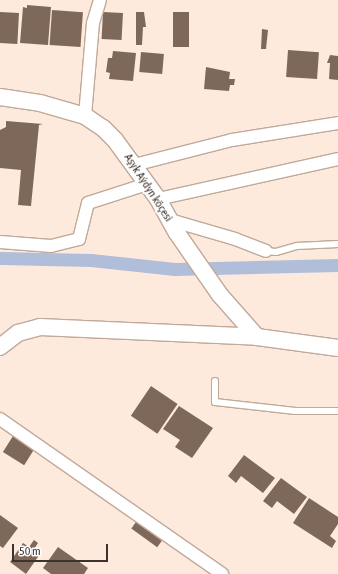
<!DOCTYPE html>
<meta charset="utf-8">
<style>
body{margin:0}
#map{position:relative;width:338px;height:574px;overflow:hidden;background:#feeadd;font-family:"Asap Condensed",sans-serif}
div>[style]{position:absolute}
.canal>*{height:13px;margin:-6.5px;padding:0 6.5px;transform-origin:6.5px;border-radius:6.5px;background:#b1bed9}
.building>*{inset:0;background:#7d6859;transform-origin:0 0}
.roads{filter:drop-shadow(1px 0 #c0a999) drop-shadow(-1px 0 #c0a999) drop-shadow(0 1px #c0a999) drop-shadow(0 -1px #c0a999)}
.lane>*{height:6px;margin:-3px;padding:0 3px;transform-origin:3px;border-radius:3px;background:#fff}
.street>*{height:12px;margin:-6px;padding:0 6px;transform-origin:6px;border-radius:6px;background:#fff}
.secondary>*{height:16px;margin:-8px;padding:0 8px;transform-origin:8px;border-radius:8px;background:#fff}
span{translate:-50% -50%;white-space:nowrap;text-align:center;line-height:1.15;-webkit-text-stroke:4px #fff;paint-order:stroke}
.street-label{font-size:12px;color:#3d332d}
.scale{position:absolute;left:12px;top:544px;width:96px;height:18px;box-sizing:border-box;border:2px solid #3d332d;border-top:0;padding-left:5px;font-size:12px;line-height:14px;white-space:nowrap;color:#3d332d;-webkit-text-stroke:3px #fff;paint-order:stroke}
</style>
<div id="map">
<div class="canal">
<div style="left:0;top:258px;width:91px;rotate:1.3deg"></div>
<div style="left:91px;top:260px;width:84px;rotate:6.1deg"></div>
<div style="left:175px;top:269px;width:163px;rotate:-1.4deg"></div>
</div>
<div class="building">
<div style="clip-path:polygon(27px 5px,51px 7px,48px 45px,20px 43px,23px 7px,27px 8px)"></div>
<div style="left:52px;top:10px;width:31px;height:35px;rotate:4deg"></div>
<div style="left:0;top:12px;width:19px;height:31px;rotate:3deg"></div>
<div style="left:103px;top:12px;width:20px;height:27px;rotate:3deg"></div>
<div style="clip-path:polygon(136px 12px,144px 12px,146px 27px,143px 27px,142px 45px,136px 45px)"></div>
<div style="left:173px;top:12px;width:16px;height:35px"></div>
<div style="clip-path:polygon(262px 29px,268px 30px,266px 49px,261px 49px)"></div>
<div style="left:288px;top:50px;width:31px;height:27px;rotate:4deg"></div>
<div style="clip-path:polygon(113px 51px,136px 53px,133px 81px,109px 79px,110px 73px,106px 72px,108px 58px,112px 58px)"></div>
<div style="left:141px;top:52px;width:23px;height:20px;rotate:5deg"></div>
<div style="clip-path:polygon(330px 55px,338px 56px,338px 80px,329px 79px,330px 63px,327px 63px)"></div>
<div style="clip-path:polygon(206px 67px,230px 72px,229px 79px,235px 79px,234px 85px,230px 85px,229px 91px,204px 89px)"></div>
<div style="clip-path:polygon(6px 121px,43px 124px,39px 125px,31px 206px,18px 205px,21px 170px,0 168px,0 130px,6px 127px)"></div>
<div style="left:151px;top:386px;width:32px;height:36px;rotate:34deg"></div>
<div style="clip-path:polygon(179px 406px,213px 428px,192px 458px,175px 447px,180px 440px,163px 429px)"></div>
<div style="left:13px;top:436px;width:25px;height:19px;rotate:32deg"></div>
<div style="clip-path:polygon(244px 455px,275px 478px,263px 493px,241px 476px,236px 483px,228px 476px)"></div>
<div style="clip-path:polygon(281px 478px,307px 497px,294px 514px,277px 501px,272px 508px,263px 501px)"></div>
<div style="clip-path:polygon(309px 498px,338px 517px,338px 524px,330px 536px,336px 541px,332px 548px,293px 523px)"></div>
<div style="clip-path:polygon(0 515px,18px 528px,3px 548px,0 546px)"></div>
<div style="left:136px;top:522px;width:32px;height:8px;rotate:36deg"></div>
<div style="clip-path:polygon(34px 540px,38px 543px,34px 549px,40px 554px,26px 574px,10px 562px,23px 543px,29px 547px)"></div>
<div style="clip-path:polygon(58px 547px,88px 568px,84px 574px,51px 574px,43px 568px)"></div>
</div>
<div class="roads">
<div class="lane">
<div style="left:266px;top:251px;width:10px;rotate:6deg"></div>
<div style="left:276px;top:252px;width:22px;rotate:-16deg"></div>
<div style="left:297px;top:246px;width:41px;rotate:-2.8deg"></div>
<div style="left:215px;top:381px;width:21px;rotate:90deg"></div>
<div style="left:215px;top:402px;width:81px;rotate:6.4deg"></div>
<div style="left:295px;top:411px;width:43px"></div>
</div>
<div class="street">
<div style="left:85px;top:116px;width:93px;rotate:-85.1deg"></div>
<div style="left:93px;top:23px;width:24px;rotate:-73deg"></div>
<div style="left:134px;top:165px;width:101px;rotate:-14.3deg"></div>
<div style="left:232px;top:140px;width:107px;rotate:-9.1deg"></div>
<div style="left:158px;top:199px;width:184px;rotate:-12.5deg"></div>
<div style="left:170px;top:220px;width:68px;rotate:16.3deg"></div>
<div style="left:235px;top:239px;width:33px;rotate:21deg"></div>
<div style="left:0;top:242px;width:51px;rotate:4.5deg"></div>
<div style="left:51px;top:246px;width:29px;rotate:-14deg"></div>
<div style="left:79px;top:239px;width:37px;rotate:-76deg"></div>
<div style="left:88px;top:203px;width:62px;rotate:-17.9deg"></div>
<div style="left:0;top:419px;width:271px;rotate:34.9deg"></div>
</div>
<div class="secondary">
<div style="left:0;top:97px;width:40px;rotate:8.5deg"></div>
<div style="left:40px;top:103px;width:47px;rotate:16.1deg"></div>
<div style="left:85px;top:116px;width:22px;rotate:34deg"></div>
<div style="left:103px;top:128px;width:17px;rotate:45deg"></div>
<div style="left:115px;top:140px;width:73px;rotate:53.9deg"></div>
<div style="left:158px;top:199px;width:39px;rotate:61deg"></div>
<div style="left:177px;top:233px;width:75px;rotate:55.3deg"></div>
<div style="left:220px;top:295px;width:56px;rotate:48.6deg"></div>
<div style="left:0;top:347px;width:23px;rotate:-38deg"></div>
<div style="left:18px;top:333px;width:23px;rotate:-15deg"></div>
<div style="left:40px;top:327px;width:217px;rotate:2.6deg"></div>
<div style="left:257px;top:337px;width:82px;rotate:7.7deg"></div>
</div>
</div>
<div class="street-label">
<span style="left:148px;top:188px;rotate:57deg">Aşyk Aýdyn köçesi</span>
</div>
<div class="scale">50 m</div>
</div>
